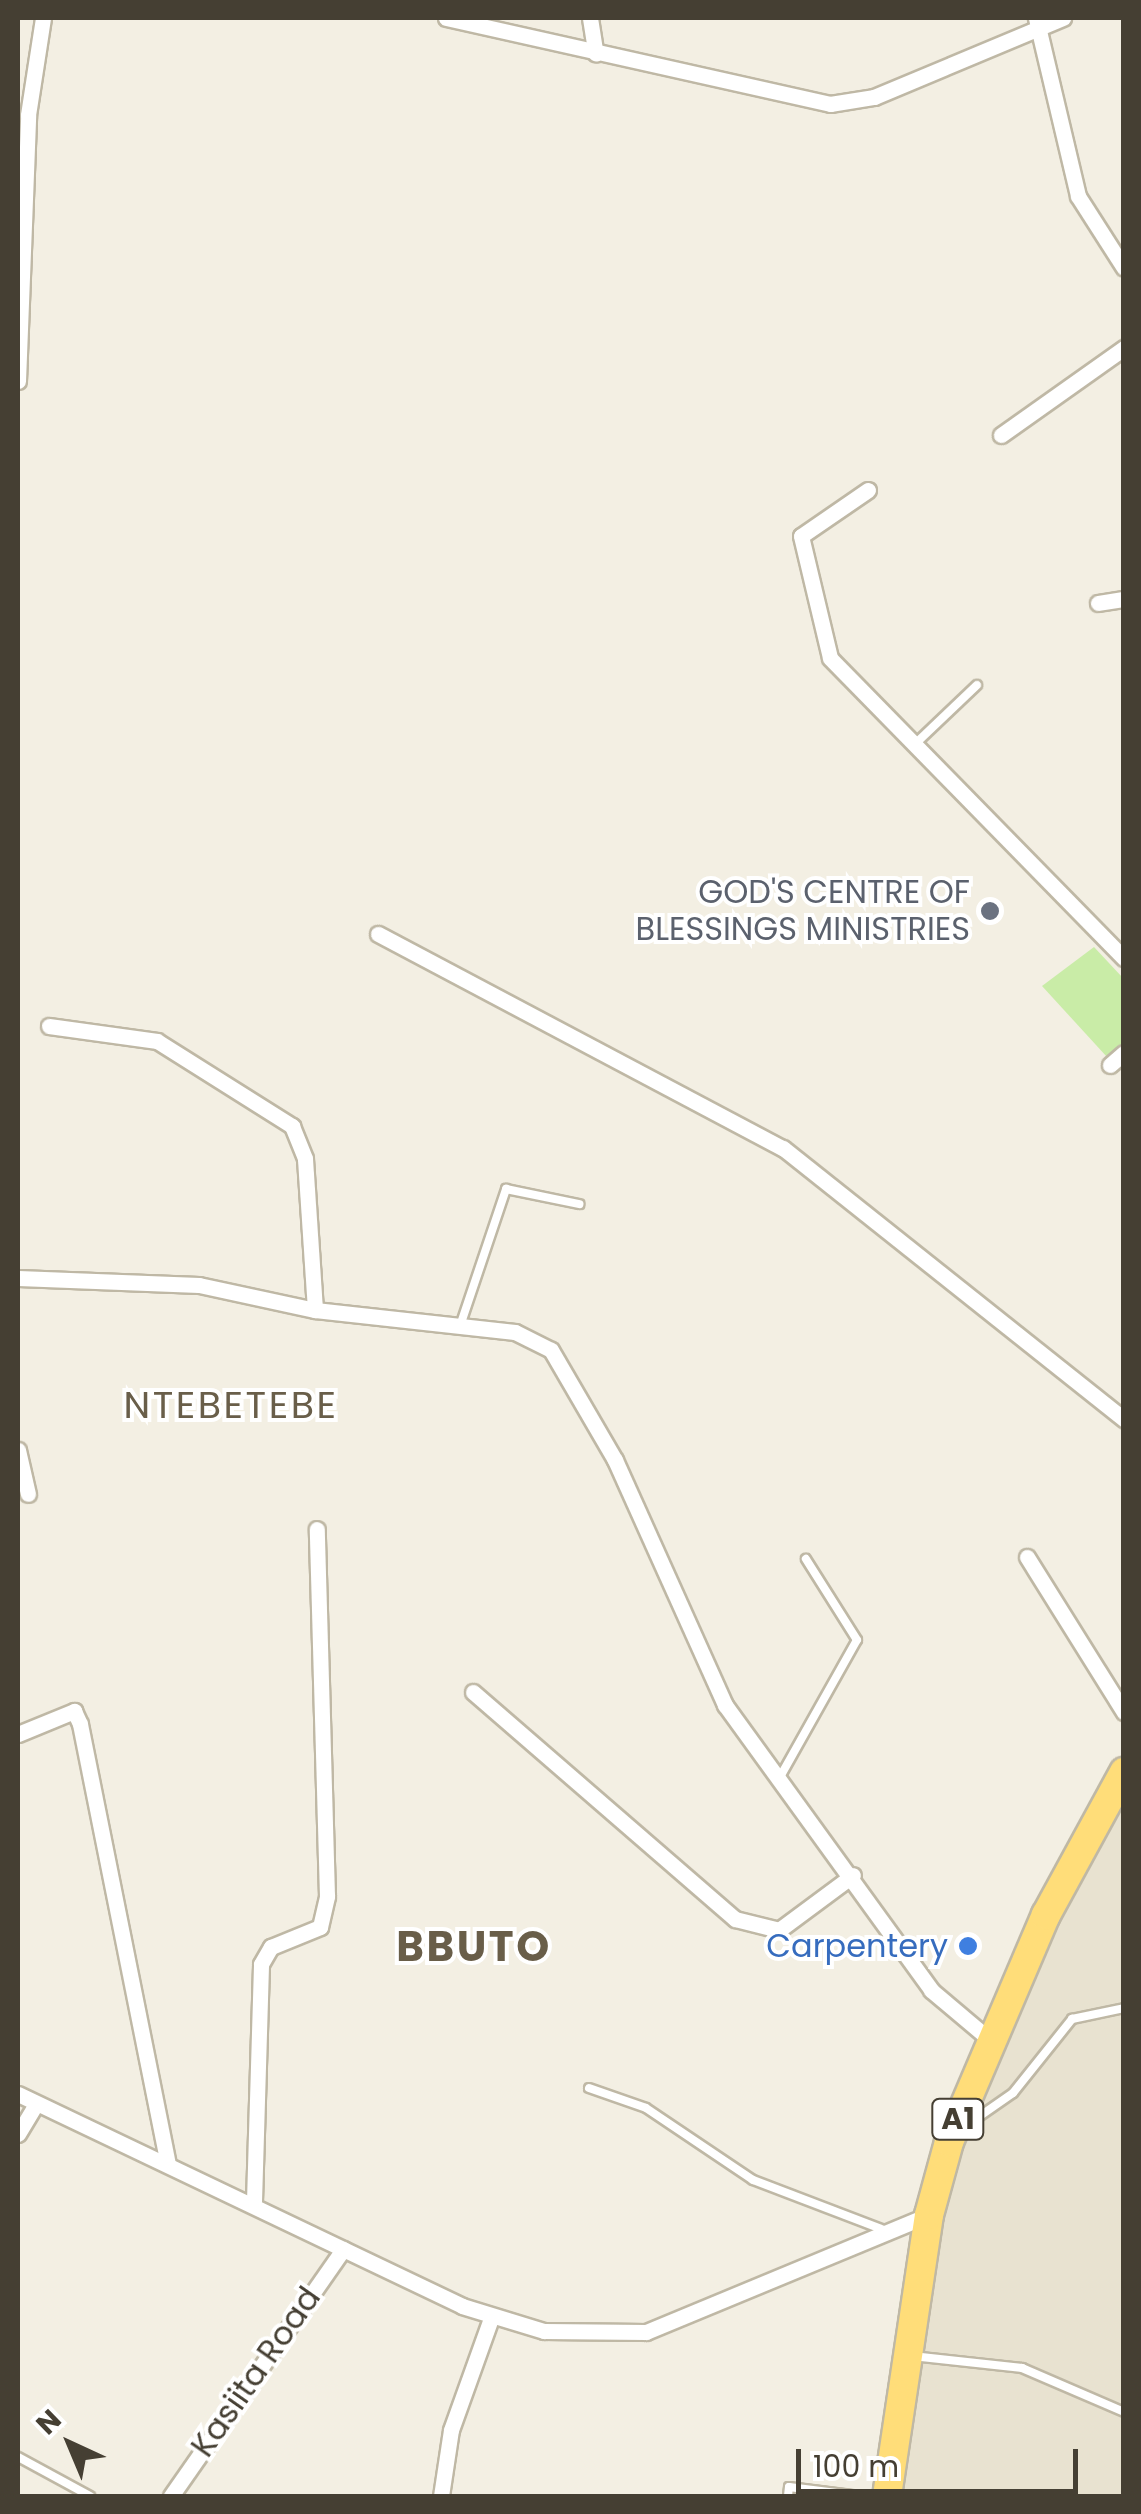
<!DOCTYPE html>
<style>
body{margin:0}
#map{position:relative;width:1141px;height:2514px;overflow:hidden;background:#f3efe3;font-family:Poppins,sans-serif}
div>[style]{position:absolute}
.residential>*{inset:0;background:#e8e2d0}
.green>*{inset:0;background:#c9eca7}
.roads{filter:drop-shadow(2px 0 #bfb8a5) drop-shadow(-2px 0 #bfb8a5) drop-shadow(0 2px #bfb8a5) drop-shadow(0 -2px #bfb8a5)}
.service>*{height:8px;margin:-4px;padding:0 4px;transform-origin:4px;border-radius:4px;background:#fff}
.minor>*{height:15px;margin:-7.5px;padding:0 7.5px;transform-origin:7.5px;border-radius:7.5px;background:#fff}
.trunk>*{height:28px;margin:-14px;padding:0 14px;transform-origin:14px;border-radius:14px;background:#ffdd79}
.dots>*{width:28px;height:28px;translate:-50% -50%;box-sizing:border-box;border:5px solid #fff;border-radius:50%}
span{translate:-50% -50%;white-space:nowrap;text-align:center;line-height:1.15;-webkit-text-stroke:8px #fff;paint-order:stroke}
.shield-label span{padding:2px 8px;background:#fff;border:2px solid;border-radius:8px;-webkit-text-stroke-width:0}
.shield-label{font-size:30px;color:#453f33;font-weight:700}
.worship-label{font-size:32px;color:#5b616d}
.right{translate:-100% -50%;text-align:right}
.shop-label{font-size:32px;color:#366cbe}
.street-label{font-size:32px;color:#453f33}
.quarter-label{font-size:38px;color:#695e49;letter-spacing:2.5px}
.district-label{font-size:42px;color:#695e49;font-weight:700;letter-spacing:2.5px}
.frame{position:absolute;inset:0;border:20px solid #453f33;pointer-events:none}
.north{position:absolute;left:20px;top:2394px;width:100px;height:100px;-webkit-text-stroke:8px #fff;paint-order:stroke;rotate:316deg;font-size:28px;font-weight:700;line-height:40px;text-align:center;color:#453f33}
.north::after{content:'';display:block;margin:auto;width:35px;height:45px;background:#453f33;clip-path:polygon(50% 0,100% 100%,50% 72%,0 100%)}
.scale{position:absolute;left:796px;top:2449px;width:282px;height:45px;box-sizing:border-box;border:5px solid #453f33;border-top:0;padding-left:12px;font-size:30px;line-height:35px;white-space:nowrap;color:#453f33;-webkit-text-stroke:8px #fff;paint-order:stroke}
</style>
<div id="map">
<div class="residential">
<div style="clip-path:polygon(1123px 1772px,1123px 2496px,887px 2496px,929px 2215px)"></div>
</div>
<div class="green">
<div style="clip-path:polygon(1094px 947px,1123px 978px,1123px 1043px,1107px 1057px,1042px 986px)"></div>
</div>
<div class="roads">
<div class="service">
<div style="left:914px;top:745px;width:87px;rotate:-43.6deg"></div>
<div style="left:460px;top:1326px;width:145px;rotate:-71.4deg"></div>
<div style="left:506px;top:1189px;width:75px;rotate:11.6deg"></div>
<div style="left:780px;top:1777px;width:157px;rotate:-60.7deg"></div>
<div style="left:857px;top:1640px;width:96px;rotate:-122.2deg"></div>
<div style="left:589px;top:2088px;width:60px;rotate:19.3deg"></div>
<div style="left:646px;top:2108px;width:129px;rotate:33.9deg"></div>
<div style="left:753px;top:2180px;width:137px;rotate:20.9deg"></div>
<div style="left:967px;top:2125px;width:56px;rotate:-34.8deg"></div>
<div style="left:1013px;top:2093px;width:95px;rotate:-51.4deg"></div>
<div style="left:1072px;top:2019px;width:53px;rotate:-11.9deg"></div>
<div style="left:912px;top:2356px;width:111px;rotate:6.2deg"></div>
<div style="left:1022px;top:2368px;width:111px;rotate:23.3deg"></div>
<div style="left:18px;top:2457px;width:82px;rotate:28.4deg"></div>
<div style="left:788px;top:2496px;width:9px;rotate:-84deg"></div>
<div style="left:789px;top:2487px;width:72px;rotate:7.2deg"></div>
</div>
<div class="minor">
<div style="left:446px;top:18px;width:394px;rotate:12.6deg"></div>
<div style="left:830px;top:104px;width:45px;rotate:-9deg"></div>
<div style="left:874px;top:97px;width:205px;rotate:-22.7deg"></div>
<div style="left:590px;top:18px;width:36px;rotate:81deg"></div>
<div style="left:1036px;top:18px;width:183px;rotate:76.7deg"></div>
<div style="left:1078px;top:196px;width:85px;rotate:57.4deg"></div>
<div style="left:18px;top:381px;width:266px;rotate:-87.8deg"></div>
<div style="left:28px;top:115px;width:98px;rotate:-81.2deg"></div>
<div style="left:1001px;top:435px;width:151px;rotate:-35.3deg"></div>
<div style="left:868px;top:490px;width:81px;rotate:145.5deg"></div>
<div style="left:801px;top:536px;width:125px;rotate:76.6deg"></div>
<div style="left:830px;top:658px;width:420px;rotate:45.6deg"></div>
<div style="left:1098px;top:603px;width:26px;rotate:-9deg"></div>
<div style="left:378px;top:934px;width:458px;rotate:27.9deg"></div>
<div style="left:783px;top:1148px;width:436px;rotate:38.5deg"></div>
<div style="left:49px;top:1026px;width:109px;rotate:7.9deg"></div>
<div style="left:157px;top:1041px;width:160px;rotate:32.2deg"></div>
<div style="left:292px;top:1126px;width:35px;rotate:68deg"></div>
<div style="left:305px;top:1159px;width:151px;rotate:86.2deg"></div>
<div style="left:1110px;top:1065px;width:18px;rotate:-41deg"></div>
<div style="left:18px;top:1278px;width:181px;rotate:2.2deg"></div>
<div style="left:199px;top:1285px;width:119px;rotate:12.2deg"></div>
<div style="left:315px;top:1310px;width:201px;rotate:6.3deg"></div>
<div style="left:515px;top:1332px;width:40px;rotate:26.6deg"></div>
<div style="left:551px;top:1350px;width:127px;rotate:59.8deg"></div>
<div style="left:615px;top:1460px;width:269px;rotate:65.8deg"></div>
<div style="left:725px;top:1705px;width:352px;rotate:54.1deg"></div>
<div style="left:931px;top:1990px;width:76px;rotate:40.2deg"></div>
<div style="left:18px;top:1450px;width:45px;rotate:77.2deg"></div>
<div style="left:1027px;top:1557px;width:183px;rotate:58deg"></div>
<div style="left:473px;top:1692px;width:347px;rotate:40.9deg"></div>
<div style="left:735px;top:1919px;width:45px;rotate:14deg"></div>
<div style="left:779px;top:1930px;width:92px;rotate:-36.6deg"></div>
<div style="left:18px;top:1734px;width:61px;rotate:-22.3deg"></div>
<div style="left:74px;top:1711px;width:14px;rotate:65deg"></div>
<div style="left:80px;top:1724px;width:446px;rotate:78.7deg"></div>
<div style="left:18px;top:2094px;width:492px;rotate:25.5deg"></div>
<div style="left:462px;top:2306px;width:86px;rotate:17deg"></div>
<div style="left:544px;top:2331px;width:102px;rotate:0.6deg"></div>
<div style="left:646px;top:2332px;width:306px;rotate:-22.5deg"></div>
<div style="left:18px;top:2134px;width:35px;rotate:-59deg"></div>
<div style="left:254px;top:2201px;width:237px;rotate:-88.3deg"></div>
<div style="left:261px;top:1964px;width:20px;rotate:-60deg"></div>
<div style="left:271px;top:1947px;width:53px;rotate:-22.2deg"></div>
<div style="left:320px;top:1927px;width:32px;rotate:-77deg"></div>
<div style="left:327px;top:1896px;width:367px;rotate:-91.6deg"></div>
<div style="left:171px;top:2496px;width:301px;rotate:-55.1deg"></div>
<div style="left:441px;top:2496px;width:67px;rotate:-81.4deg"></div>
<div style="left:451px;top:2430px;width:119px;rotate:-70.3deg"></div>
</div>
<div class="trunk">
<div style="left:887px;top:2496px;width:284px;rotate:-81.5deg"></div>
<div style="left:929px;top:2215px;width:76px;rotate:-74.7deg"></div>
<div style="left:949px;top:2142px;width:247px;rotate:-66.9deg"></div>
<div style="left:1046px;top:1915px;width:163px;rotate:-61.4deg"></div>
</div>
</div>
<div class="dots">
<div style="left:990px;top:911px;background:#6b7280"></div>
<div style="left:968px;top:1946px;background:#3f7fe0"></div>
</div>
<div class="shield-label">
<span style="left:958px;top:2119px">A1</span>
</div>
<div class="worship-label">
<span class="right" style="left:970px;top:911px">GOD'S CENTRE OF<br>BLESSINGS MINISTRIES</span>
</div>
<div class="shop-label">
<span class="right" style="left:948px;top:1946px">Carpentery</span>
</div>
<div class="street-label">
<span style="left:256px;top:2372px;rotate:-55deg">Kasiita Road</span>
</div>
<div class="quarter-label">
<span style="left:231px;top:1405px">NTEBETEBE</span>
</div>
<div class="district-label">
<span style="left:474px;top:1947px">BBUTO</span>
</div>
<div class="frame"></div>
<div class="north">N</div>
<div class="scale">100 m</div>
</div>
